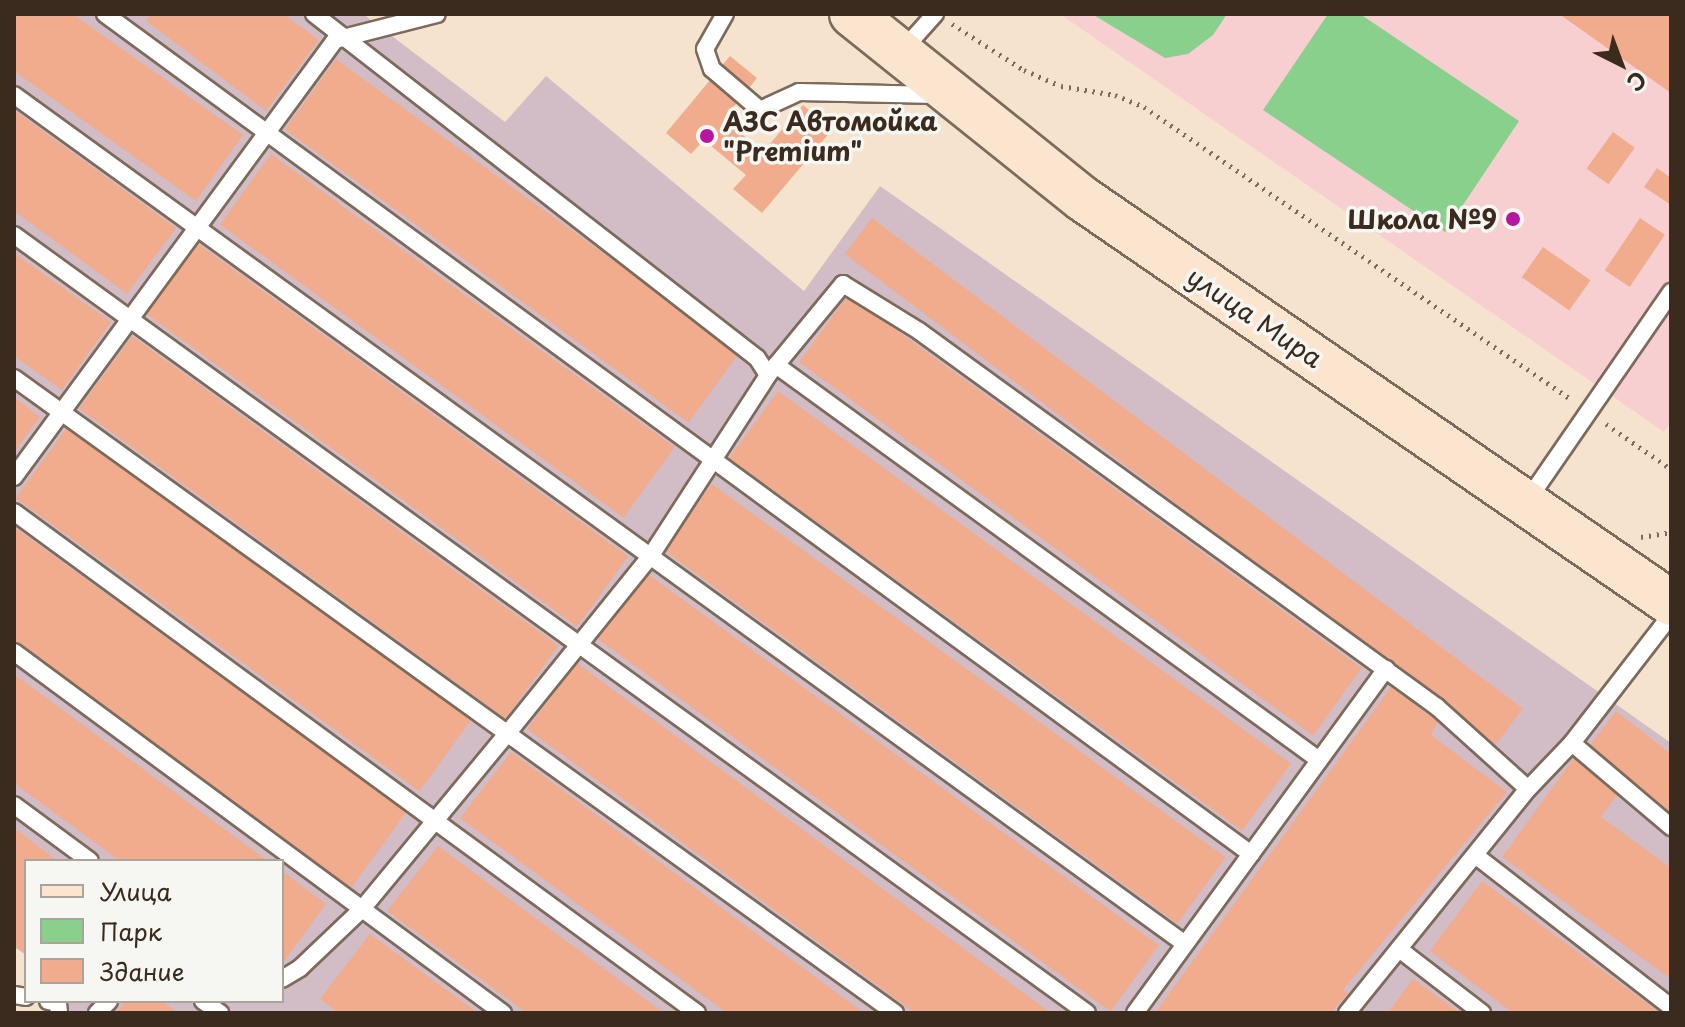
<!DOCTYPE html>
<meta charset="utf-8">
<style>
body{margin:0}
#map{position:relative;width:1685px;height:1027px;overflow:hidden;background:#f5e3ce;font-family:"Playpen Sans",sans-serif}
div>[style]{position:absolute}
.built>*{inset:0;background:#f7cfd1}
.industrial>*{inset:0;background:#d2bdc6}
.green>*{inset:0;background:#88d08c}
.building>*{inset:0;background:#f0ac8d;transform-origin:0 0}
.path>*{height:5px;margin-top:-2.5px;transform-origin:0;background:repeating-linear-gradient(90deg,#7c6b5c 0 2px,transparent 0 8px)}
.roads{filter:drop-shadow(2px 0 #7c6b5c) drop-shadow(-2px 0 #7c6b5c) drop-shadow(0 2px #7c6b5c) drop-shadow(0 -2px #7c6b5c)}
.lane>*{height:16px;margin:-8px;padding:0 8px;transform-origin:8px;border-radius:8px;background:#fff}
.secondary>*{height:44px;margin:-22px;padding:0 22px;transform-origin:22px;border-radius:22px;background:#fbe5cf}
.dots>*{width:22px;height:22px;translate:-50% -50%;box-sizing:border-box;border:4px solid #f6f6f2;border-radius:50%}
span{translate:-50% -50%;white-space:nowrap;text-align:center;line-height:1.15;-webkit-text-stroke:7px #f6f6f2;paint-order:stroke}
.poi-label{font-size:26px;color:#3b2a1e;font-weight:700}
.left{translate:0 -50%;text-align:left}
.right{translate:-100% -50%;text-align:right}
.street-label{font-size:26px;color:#3b2a1e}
.frame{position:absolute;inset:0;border:16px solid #3b2a1e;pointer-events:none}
.legend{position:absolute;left:24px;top:859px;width:260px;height:144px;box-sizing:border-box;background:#f6f6f2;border:2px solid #aba49d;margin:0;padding:10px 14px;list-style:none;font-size:24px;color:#3b2a1e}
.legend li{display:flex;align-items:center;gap:16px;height:40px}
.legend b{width:40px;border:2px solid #aba49d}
.north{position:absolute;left:1581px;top:24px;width:80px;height:80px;-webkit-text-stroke:6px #f6f6f2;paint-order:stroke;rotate:138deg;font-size:22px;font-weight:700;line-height:32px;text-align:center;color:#3b2a1e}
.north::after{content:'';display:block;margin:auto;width:28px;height:36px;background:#3b2a1e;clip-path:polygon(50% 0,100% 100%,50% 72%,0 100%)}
</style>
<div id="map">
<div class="built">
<div style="clip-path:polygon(1060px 14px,1671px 14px,1671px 423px,1664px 432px)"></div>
</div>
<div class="industrial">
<div style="clip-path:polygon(14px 14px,363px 14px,505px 122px,546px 76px,804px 291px,880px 186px,1671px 743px,1671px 1013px,44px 1013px,53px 1001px,282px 1001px,282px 861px,26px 861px,26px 955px,14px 947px)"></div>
</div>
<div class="green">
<div style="clip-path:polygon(1092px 14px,1227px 14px,1213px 35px,1188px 54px,1165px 58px)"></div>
<div style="clip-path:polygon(1328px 14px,1360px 14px,1519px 121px,1445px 232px,1263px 110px)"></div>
</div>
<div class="building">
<div style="clip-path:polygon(14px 14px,73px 14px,243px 135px,196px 201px,14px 71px)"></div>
<div style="clip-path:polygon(151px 14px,283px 14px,319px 40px,266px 111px,146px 21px)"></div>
<div style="clip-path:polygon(1559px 14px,1671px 14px,1671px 93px)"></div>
<div style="clip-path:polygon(730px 56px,757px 78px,724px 119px,763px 152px,803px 105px,832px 130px,762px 213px,733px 189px,746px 175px,704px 140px,691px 154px,666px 133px)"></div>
<div style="left:336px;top:59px;width:499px;height:87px;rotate:36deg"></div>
<div style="clip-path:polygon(14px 110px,176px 228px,127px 294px,14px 211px)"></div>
<div style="left:1613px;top:132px;width:27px;height:45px;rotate:36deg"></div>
<div style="left:271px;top:154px;width:499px;height:87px;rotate:36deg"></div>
<div style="clip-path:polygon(1657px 168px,1671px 178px,1671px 205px,1644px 187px)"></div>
<div style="left:872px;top:218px;width:815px;height:45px;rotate:37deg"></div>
<div style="left:1640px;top:218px;width:30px;height:63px;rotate:34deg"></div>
<div style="left:197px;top:243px;width:533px;height:87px;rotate:36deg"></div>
<div style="left:1543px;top:247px;width:58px;height:37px;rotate:35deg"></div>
<div style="clip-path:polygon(14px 253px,111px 322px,62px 390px,14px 356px)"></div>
<div style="left:848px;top:295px;width:635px;height:83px;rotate:36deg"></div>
<div style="left:132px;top:336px;width:527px;height:90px;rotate:36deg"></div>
<div style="left:778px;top:391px;width:634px;height:83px;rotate:36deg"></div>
<div style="clip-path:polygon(14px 397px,40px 417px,14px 452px)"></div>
<div style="left:68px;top:426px;width:499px;height:89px;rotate:36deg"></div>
<div style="left:712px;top:484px;width:635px;height:82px;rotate:36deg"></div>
<div style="left:14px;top:527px;width:485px;height:109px;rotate:36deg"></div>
<div style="left:645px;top:572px;width:635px;height:82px;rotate:36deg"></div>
<div style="clip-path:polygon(577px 663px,1051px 1013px,915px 1013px,527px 729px)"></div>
<div style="clip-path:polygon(14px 674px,268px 861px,120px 861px,14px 783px)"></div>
<div style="clip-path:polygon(1391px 687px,1438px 722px,1431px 735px,1507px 792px,1343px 990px,1348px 993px,1331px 1013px,1155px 1013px)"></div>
<div style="clip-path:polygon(1616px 711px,1671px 754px,1671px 813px,1588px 748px)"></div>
<div style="clip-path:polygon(511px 752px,864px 1013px,727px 1013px,460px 818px)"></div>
<div style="clip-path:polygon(1574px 758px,1620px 791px,1601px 817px,1671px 868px,1671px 979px,1502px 857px)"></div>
<div style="clip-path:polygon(14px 828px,58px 861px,26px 861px,26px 954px,14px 945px)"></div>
<div style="clip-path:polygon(438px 846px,664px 1013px,527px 1013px,387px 911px)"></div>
<div style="clip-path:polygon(282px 871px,326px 904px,282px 964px)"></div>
<div style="clip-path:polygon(1482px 881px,1660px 1013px,1513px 1013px,1430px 951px)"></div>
<div style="clip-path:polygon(370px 934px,478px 1013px,339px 1013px,320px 999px)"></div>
<div style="clip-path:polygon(1413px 979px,1460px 1013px,1388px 1013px)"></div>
<div style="clip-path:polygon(125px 1001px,162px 1001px,179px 1013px,117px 1013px)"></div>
</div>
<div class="path">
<div style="left:952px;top:24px;width:85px;rotate:32.6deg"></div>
<div style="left:1024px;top:70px;width:40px;rotate:23.4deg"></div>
<div style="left:1061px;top:86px;width:55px;rotate:9.5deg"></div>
<div style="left:1115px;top:95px;width:31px;rotate:22deg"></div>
<div style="left:1144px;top:107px;width:519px;rotate:34.39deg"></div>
<div style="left:1606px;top:424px;width:79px;rotate:34.7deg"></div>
<div style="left:1641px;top:537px;width:30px;rotate:-9deg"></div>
</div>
<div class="roads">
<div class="lane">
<div style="left:105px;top:14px;width:1421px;rotate:36.24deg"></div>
<div style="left:314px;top:14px;width:561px;rotate:37.83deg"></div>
<div style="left:757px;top:358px;width:20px;rotate:57deg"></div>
<div style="left:725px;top:14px;width:40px;rotate:119.7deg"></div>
<div style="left:705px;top:49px;width:21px;rotate:71deg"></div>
<div style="left:712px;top:69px;width:63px;rotate:40.5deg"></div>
<div style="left:760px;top:110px;width:43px;rotate:-24.8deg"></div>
<div style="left:799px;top:92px;width:138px;rotate:1.2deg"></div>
<div style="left:901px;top:52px;width:51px;rotate:-48.2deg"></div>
<div style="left:14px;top:95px;width:1446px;rotate:35.94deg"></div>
<div style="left:14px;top:235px;width:1325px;rotate:35.94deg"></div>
<div style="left:776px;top:365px;width:671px;rotate:36.03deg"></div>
<div style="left:14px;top:378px;width:1086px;rotate:35.78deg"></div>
<div style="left:14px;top:477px;width:542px;rotate:-53.7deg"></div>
<div style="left:335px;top:40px;width:105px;rotate:-14.3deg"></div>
<div style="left:1527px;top:501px;width:254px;rotate:-55.4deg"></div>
<div style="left:14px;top:512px;width:847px;rotate:36.26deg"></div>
<div style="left:14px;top:652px;width:608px;rotate:36.44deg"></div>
<div style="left:1572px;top:743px;width:130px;rotate:40.3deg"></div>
<div style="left:14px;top:805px;width:94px;rotate:36.4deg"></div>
<div style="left:1475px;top:855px;width:248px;rotate:37.8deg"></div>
<div style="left:1399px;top:949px;width:105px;rotate:37.6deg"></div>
<div style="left:282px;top:979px;width:21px;rotate:-31deg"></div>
<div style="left:300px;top:968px;width:86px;rotate:-43.6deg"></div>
<div style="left:362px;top:909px;width:227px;rotate:-50.4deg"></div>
<div style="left:507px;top:734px;width:228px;rotate:-51.1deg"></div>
<div style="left:650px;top:557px;width:217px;rotate:-57deg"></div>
<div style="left:768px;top:375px;width:118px;rotate:-50.5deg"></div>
<div style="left:843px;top:284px;width:89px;rotate:31.7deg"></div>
<div style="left:919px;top:331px;width:640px;rotate:35.97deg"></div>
<div style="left:1437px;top:707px;width:122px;rotate:42deg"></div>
<div style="left:14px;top:995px;width:12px;rotate:9deg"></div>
<div style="left:48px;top:1001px;width:10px;rotate:11deg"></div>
<div style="left:58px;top:1003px;width:10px;rotate:84deg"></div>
<div style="left:203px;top:1001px;width:21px;rotate:35deg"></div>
<div style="left:97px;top:1013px;width:17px;rotate:-45deg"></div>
<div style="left:1135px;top:1013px;width:426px;rotate:-53.9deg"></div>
<div style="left:1347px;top:1013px;width:288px;rotate:-51.1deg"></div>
<div style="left:1528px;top:789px;width:64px;rotate:-46.3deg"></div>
<div style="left:1572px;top:743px;width:162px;rotate:-52.3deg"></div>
</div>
<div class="secondary">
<div style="left:852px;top:14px;width:296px;rotate:38.7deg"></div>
<div style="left:1083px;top:199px;width:713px;rotate:34.49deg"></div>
</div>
</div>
<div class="dots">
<div style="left:707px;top:136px;background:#b5179e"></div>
<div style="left:1513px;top:219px;background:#b5179e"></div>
</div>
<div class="poi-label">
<span class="left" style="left:723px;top:136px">АЗС Автомойка<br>"Premium"</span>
<span class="right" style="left:1497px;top:219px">Школа №9</span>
</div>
<div class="street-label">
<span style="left:1255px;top:317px;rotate:34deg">улица Мира</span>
</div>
<div class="frame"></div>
<ul class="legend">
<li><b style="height:10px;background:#fbe5cf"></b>Улица</li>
<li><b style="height:22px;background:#88d08c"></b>Парк</li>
<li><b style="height:22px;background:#f0ac8d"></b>Здание</li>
</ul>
<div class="north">С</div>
</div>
